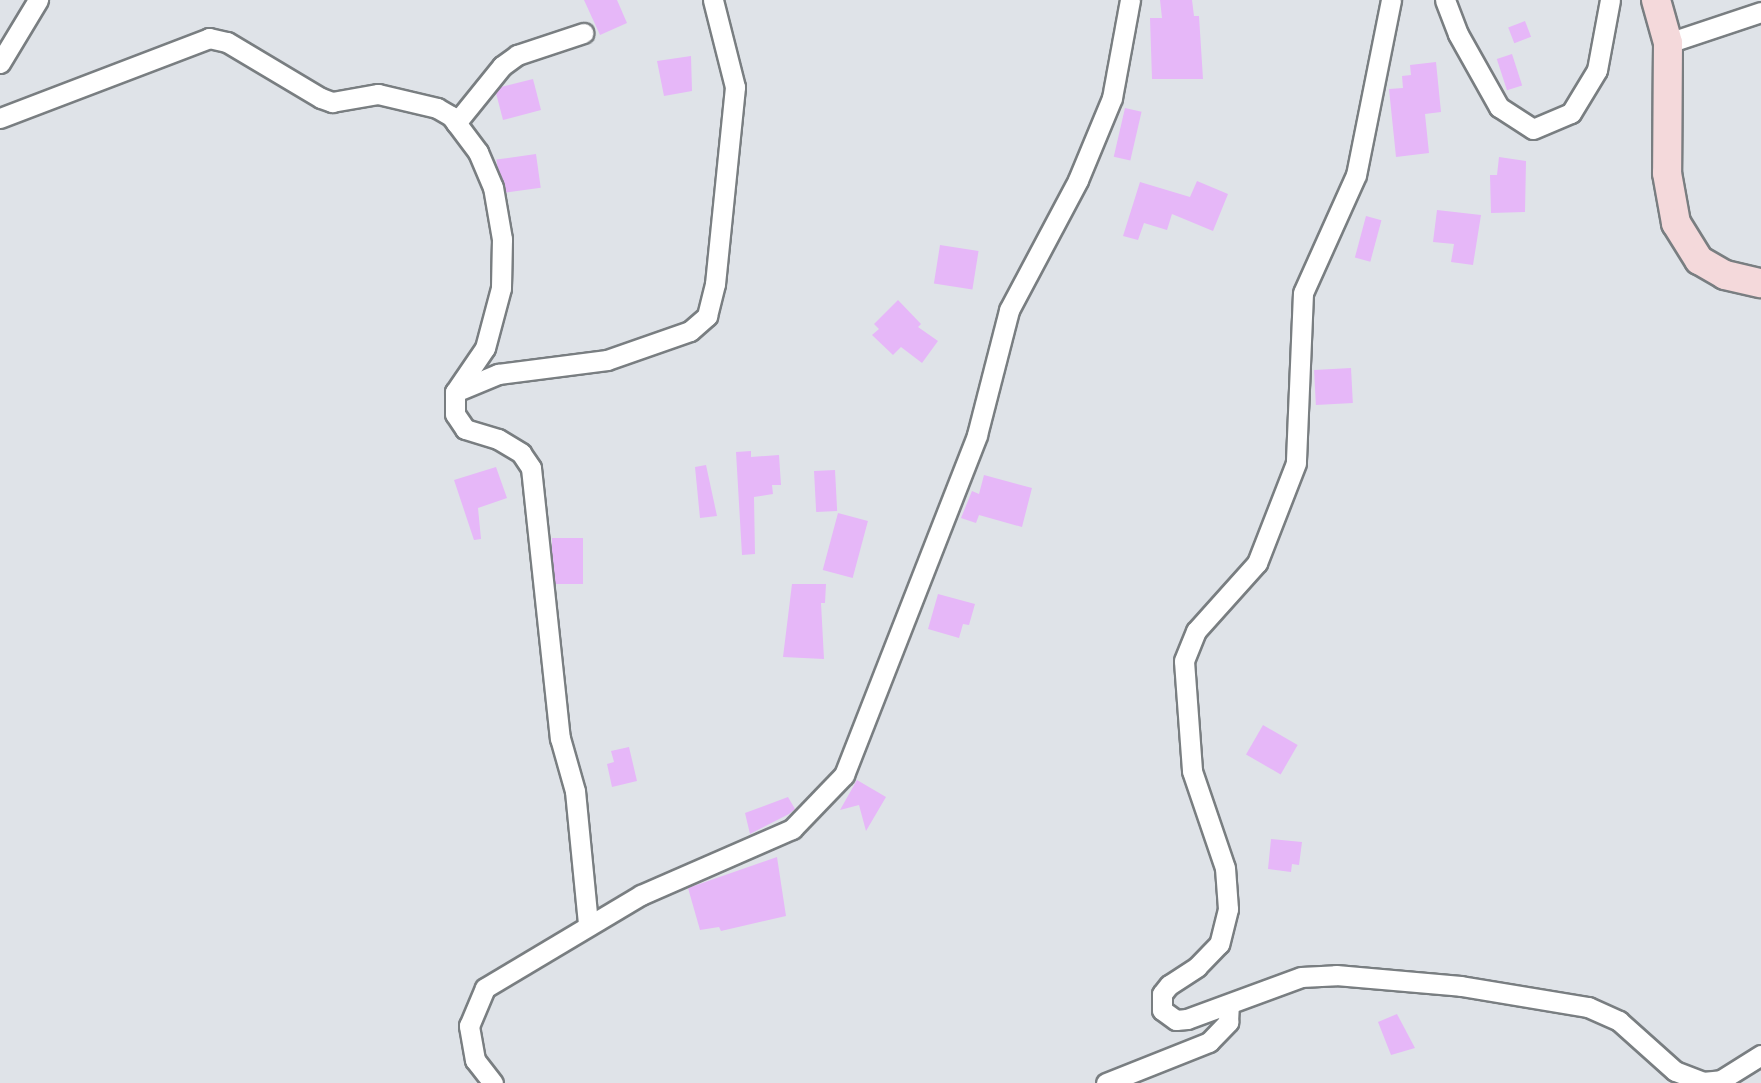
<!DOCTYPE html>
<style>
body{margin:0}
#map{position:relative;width:1761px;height:1083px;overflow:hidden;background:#dfe3e8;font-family:"DM Sans",sans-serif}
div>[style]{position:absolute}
.building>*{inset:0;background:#e6b7f8;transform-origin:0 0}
.roads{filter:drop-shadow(2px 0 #797e81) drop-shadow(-2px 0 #797e81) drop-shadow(0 2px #797e81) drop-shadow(0 -2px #797e81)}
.street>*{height:19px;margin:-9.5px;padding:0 9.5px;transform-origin:9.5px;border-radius:9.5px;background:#fff}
.secondary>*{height:28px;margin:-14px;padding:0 14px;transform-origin:14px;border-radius:14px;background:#f4d9db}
span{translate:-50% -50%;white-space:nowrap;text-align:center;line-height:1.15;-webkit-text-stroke:7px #fff;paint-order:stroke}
</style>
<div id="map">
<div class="building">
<div style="clip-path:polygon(584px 0,617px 0,627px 23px,600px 35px)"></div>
<div style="clip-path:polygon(1160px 0,1192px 0,1194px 16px,1199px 16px,1203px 79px,1152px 79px,1150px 18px,1162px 18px)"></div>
<div style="left:1525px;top:21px;width:17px;height:18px;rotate:69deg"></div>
<div style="left:1512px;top:54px;width:33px;height:16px;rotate:72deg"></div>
<div style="clip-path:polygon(691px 56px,692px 91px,664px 96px,657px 61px)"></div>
<div style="clip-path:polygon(1436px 62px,1441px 112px,1425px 114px,1429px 153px,1396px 157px,1389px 89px,1403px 88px,1402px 76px,1411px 75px,1410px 65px)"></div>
<div style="clip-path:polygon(533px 79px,541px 110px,503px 120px,496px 93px,501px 87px)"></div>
<div style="left:1125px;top:108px;width:17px;height:50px;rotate:13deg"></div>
<div style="left:536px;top:154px;width:34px;height:40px;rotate:82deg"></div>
<div style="clip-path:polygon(1499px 157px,1526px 161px,1525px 212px,1491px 213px,1490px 175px,1497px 175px)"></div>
<div style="clip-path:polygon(1197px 181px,1228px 194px,1213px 231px,1172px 214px,1167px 230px,1144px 223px,1138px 240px,1123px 236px,1140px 182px,1190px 197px)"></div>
<div style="clip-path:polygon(1437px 210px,1481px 215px,1473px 265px,1451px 262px,1454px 244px,1433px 242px)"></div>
<div style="left:1366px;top:216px;width:16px;height:43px;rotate:15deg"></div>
<div style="left:940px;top:245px;width:39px;height:39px;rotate:9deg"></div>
<div style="clip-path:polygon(898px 300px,921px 324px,918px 327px,938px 341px,922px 363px,901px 347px,893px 355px,872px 335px,879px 329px,874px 324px)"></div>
<div style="left:1351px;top:368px;width:35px;height:37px;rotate:87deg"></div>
<div style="clip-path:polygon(751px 451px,751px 457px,779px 455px,781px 485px,772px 485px,773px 494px,754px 497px,755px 554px,742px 555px,736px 452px)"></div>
<div style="clip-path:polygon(706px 465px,717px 516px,700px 518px,695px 467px)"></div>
<div style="clip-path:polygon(496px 467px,507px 498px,478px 508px,481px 539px,474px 540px,454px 480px)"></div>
<div style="left:835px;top:470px;width:41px;height:21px;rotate:87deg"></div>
<div style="clip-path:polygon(984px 475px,1032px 488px,1022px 527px,979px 515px,976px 523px,961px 518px,972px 491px,979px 494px)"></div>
<div style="left:838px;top:513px;width:31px;height:59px;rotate:15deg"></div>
<div style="left:552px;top:538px;width:31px;height:46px"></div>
<div style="clip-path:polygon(792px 584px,826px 584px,825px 603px,821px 603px,824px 659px,783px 657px)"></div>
<div style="clip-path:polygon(938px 594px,975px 604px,969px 625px,963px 624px,959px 638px,928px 629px)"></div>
<div style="left:1263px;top:725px;width:40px;height:34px;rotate:30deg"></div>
<div style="clip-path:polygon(629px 747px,637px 781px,612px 787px,607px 764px,614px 762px,611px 751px)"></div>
<div style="clip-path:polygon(857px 780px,886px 797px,866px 831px,859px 805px,840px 810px)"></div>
<div style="clip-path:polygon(788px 797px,795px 809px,789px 814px,750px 834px,745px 813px)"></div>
<div style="clip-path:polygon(1271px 839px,1302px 842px,1299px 865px,1292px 864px,1291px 872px,1268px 869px)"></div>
<div style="clip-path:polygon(777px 857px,786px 916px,721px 931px,719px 927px,700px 930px,688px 888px)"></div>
<div style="clip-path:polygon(1397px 1014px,1415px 1048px,1391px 1055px,1378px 1022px)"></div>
</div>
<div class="roads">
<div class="street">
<div style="left:1391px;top:0;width:178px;rotate:101.3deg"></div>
<div style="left:1356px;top:175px;width:129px;rotate:114.2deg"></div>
<div style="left:1303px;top:293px;width:170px;rotate:92.4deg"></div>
<div style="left:1296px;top:463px;width:107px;rotate:111.3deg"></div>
<div style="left:1257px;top:563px;width:91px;rotate:131.9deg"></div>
<div style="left:1196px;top:631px;width:32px;rotate:112deg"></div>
<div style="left:1184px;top:661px;width:110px;rotate:85.8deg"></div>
<div style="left:1192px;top:771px;width:102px;rotate:71.2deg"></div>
<div style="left:1225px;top:868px;width:41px;rotate:85.8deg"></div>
<div style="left:1228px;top:909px;width:36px;rotate:104deg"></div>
<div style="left:1219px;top:944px;width:32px;rotate:134deg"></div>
<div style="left:1197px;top:967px;width:33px;rotate:147deg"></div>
<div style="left:1169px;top:985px;width:11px;rotate:128deg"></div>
<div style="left:1162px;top:994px;width:16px;rotate:90deg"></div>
<div style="left:1162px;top:1010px;width:17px;rotate:36deg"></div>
<div style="left:1176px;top:1020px;width:11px;rotate:-5deg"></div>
<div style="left:1187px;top:1019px;width:121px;rotate:-20.2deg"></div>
<div style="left:1301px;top:977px;width:35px;rotate:-3deg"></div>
<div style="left:1336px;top:975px;width:125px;rotate:5deg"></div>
<div style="left:1461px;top:986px;width:129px;rotate:9.4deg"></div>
<div style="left:1588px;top:1007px;width:34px;rotate:24deg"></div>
<div style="left:1619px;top:1021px;width:75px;rotate:41.8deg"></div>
<div style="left:1675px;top:1071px;width:30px;rotate:21deg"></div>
<div style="left:1703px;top:1082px;width:18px;rotate:-6deg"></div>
<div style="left:1721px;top:1080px;width:47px;rotate:-32deg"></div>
<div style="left:1445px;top:0;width:36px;rotate:69deg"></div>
<div style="left:1458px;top:34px;width:84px;rotate:60.7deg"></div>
<div style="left:1499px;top:107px;width:40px;rotate:32.9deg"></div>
<div style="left:1533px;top:129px;width:41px;rotate:-22.8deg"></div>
<div style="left:1571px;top:113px;width:50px;rotate:-58.8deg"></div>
<div style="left:1597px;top:70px;width:71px;rotate:-79.5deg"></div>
<div style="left:1668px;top:43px;width:98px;rotate:-18.4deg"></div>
<div style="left:0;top:63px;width:74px;rotate:-58.9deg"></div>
<div style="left:0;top:118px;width:224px;rotate:-20.9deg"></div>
<div style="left:209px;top:38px;width:18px;rotate:13deg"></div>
<div style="left:227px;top:42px;width:109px;rotate:30.8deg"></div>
<div style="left:321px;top:98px;width:12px;rotate:20deg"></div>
<div style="left:332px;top:102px;width:47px;rotate:-9.9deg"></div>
<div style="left:378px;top:94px;width:61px;rotate:13.3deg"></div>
<div style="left:437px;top:108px;width:16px;rotate:30deg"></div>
<div style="left:451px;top:116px;width:45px;rotate:53.1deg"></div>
<div style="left:478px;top:152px;width:38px;rotate:67deg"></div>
<div style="left:493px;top:187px;width:53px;rotate:80.2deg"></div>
<div style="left:502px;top:239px;width:49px;rotate:91.2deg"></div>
<div style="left:501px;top:288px;width:62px;rotate:104.9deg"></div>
<div style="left:485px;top:348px;width:53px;rotate:124.3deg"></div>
<div style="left:455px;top:392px;width:22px;rotate:90deg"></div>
<div style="left:455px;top:414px;width:18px;rotate:56deg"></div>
<div style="left:465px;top:429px;width:34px;rotate:17deg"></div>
<div style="left:498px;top:439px;width:27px;rotate:31deg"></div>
<div style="left:521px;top:453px;width:18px;rotate:56deg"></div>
<div style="left:531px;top:468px;width:272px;rotate:83.9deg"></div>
<div style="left:560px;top:738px;width:55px;rotate:74.2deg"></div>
<div style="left:575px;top:791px;width:134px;rotate:84.4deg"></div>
<div style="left:456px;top:123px;width:73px;rotate:-51.1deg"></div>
<div style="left:502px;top:66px;width:19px;rotate:-36deg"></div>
<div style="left:517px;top:55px;width:70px;rotate:-18.4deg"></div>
<div style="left:455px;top:392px;width:47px;rotate:-22.7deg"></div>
<div style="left:498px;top:374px;width:110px;rotate:-7.3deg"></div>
<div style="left:607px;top:360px;width:88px;rotate:-19.3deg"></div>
<div style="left:690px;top:331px;width:23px;rotate:-41deg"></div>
<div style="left:707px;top:316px;width:33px;rotate:-76deg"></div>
<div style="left:715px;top:284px;width:198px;rotate:-84.2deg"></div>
<div style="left:735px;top:87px;width:90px;rotate:-104.2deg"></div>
<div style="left:493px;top:1083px;width:29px;rotate:-128deg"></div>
<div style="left:475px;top:1060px;width:35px;rotate:-100deg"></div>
<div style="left:469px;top:1026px;width:41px;rotate:-67.2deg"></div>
<div style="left:485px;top:988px;width:182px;rotate:-30.8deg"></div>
<div style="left:641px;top:895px;width:165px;rotate:-23.6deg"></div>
<div style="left:792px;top:829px;width:75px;rotate:-46.1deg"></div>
<div style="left:844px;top:775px;width:365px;rotate:-68.6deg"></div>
<div style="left:977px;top:435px;width:129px;rotate:-75.6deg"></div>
<div style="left:1009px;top:310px;width:147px;rotate:-62deg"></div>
<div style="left:1078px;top:180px;width:89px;rotate:-67.5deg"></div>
<div style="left:1112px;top:98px;width:100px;rotate:-79.6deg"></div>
<div style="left:1106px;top:1083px;width:111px;rotate:-21.7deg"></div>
<div style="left:1209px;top:1042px;width:28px;rotate:-46deg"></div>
<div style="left:1228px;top:1022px;width:17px;rotate:-87deg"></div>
</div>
<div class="secondary">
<div style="left:1656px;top:0;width:45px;rotate:74.4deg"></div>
<div style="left:1668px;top:43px;width:130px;rotate:90.4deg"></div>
<div style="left:1667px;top:173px;width:51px;rotate:79.8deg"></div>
<div style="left:1676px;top:223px;width:44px;rotate:58.1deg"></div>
<div style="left:1699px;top:260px;width:30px;rotate:30deg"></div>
<div style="left:1725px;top:275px;width:37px;rotate:13deg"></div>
</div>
</div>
</div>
